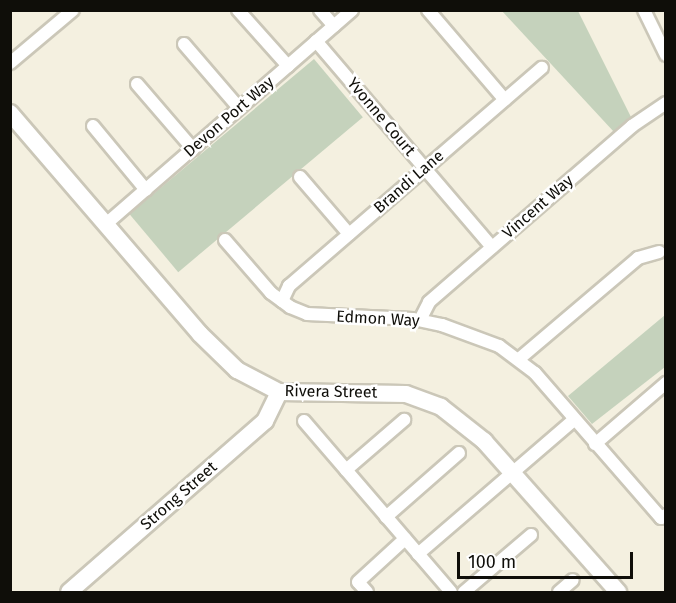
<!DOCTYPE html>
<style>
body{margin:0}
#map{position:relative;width:676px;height:603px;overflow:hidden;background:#f4f0e0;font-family:"Fira Sans",sans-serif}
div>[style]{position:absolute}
.green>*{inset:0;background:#c5d2bc;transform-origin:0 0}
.roads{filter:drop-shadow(2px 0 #cbc7b8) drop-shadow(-2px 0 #cbc7b8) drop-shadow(0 2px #cbc7b8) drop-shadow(0 -2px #cbc7b8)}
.street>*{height:12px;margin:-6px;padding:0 6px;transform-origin:6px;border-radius:6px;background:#fff}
.secondary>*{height:16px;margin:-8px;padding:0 8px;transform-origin:8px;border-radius:8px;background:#fff}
span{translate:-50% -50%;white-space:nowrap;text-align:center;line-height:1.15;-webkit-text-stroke:5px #fff;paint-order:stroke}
.street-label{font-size:16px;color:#0f0e09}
.frame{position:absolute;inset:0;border:12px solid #0f0e09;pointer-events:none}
.scale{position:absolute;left:457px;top:552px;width:176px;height:27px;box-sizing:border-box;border:3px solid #0f0e09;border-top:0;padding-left:8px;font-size:18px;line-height:21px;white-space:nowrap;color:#0f0e09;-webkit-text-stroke:4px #fff;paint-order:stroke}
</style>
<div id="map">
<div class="green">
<div style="clip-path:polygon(502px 11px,578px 11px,632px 119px,614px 132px)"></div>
<div style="left:314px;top:59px;width:76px;height:241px;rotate:50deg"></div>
<div style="clip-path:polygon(665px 315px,665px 367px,592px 424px,568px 396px)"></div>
</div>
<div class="roads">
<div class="street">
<div style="left:238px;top:10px;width:75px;rotate:48.2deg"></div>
<div style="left:320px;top:10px;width:21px;rotate:49deg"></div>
<div style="left:428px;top:10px;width:118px;rotate:49.5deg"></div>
<div style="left:644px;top:10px;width:50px;rotate:63.9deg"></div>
<div style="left:316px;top:41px;width:271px;rotate:49.5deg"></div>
<div style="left:184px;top:44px;width:84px;rotate:49.3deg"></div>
<div style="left:10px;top:63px;width:82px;rotate:-40.1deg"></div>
<div style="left:137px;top:84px;width:86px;rotate:49.3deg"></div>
<div style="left:93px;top:126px;width:83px;rotate:50.4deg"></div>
<div style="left:300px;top:177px;width:75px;rotate:49.3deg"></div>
<div style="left:106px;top:224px;width:326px;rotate:-41deg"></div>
<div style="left:225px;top:240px;width:70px;rotate:49deg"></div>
<div style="left:271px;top:293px;width:24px;rotate:36deg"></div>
<div style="left:290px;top:307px;width:18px;rotate:22deg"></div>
<div style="left:307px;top:314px;width:106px;rotate:2.7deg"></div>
<div style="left:413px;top:319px;width:30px;rotate:12deg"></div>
<div style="left:442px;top:325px;width:61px;rotate:20.2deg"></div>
<div style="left:499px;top:346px;width:45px;rotate:36.9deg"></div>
<div style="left:535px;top:373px;width:192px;rotate:49deg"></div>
<div style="left:661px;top:518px;width:6px;rotate:-31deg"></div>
<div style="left:282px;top:301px;width:17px;rotate:-65deg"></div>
<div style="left:289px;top:286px;width:334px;rotate:-40.8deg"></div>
<div style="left:420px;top:320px;width:20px;rotate:-63deg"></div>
<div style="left:429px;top:302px;width:269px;rotate:-40.9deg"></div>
<div style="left:632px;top:126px;width:41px;rotate:-34.1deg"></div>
<div style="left:519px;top:359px;width:156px;rotate:-40.3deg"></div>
<div style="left:638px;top:258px;width:22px;rotate:-16deg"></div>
<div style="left:304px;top:421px;width:225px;rotate:49.3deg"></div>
<div style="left:595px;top:444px;width:94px;rotate:-40.7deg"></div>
<div style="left:346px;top:470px;width:77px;rotate:-40.8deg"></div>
<div style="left:386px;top:517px;width:97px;rotate:-41.2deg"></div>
<div style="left:418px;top:554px;width:206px;rotate:-40.7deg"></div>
<div style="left:367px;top:592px;width:13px;rotate:-132deg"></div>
<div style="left:358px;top:582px;width:64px;rotate:-42.5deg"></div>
<div style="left:464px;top:592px;width:88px;rotate:-40.4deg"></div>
<div style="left:559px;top:592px;width:18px;rotate:-41deg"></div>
</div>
<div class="secondary">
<div style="left:10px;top:113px;width:291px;rotate:49.3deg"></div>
<div style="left:200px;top:334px;width:52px;rotate:44.2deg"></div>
<div style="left:237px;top:370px;width:47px;rotate:27.6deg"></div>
<div style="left:279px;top:392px;width:127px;rotate:0.9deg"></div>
<div style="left:406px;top:394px;width:37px;rotate:20deg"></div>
<div style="left:441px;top:407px;width:55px;rotate:38.3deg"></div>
<div style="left:484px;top:441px;width:202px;rotate:48.4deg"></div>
<div style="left:69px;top:592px;width:260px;rotate:-41.1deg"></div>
<div style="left:265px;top:421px;width:32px;rotate:-64deg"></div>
</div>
</div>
<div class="street-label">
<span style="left:229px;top:117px;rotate:-41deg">Devon Port Way</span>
<span style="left:381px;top:117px;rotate:50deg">Yvonne Court</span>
<span style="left:409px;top:182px;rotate:-41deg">Brandi Lane</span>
<span style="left:538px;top:207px;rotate:-41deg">Vincent Way</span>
<span style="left:378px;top:319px;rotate:3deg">Edmon Way</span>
<span style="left:331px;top:392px;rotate:1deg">Rivera Street</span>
<span style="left:179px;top:496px;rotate:-41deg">Strong Street</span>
</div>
<div class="frame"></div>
<div class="scale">100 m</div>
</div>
